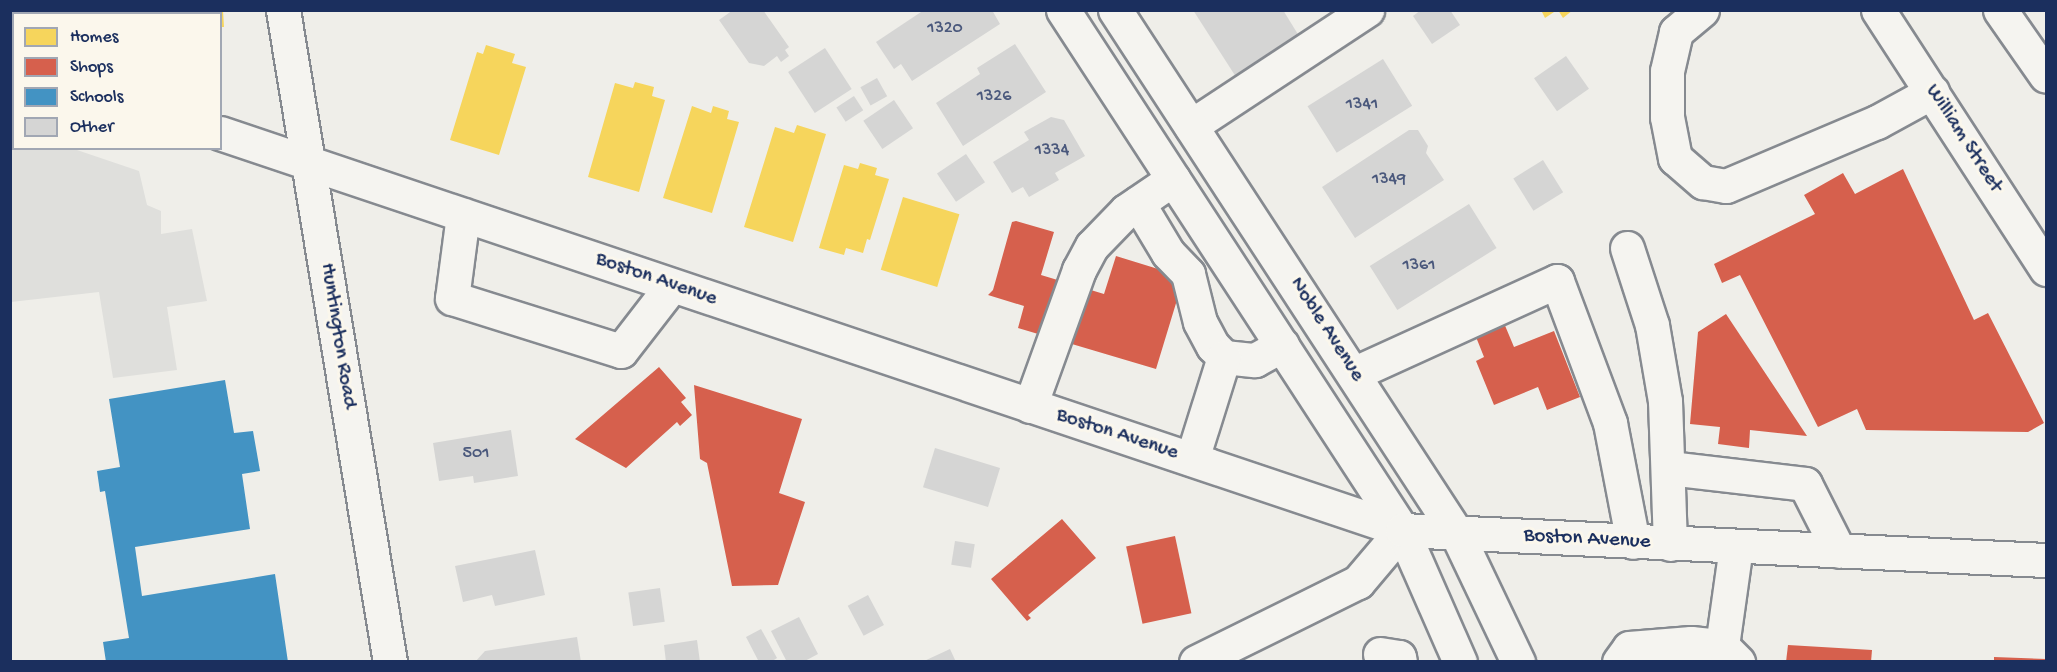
<!DOCTYPE html>
<style>
body{margin:0}
#map{position:relative;width:2057px;height:672px;overflow:hidden;background:#efeee9;font-family:"Gochi Hand",sans-serif}
div>[style]{position:absolute}
.green>*{inset:0;background:#dfdfdc}
.homes>*{inset:0;background:#f6d55c;transform-origin:0 0}
.shops>*{inset:0;background:#d6604d;transform-origin:0 0}
.schools>*{inset:0;background:#4393c3}
.building>*{inset:0;background:#d5d5d4;transform-origin:0 0}
.roads{filter:drop-shadow(2px 0 #868a90) drop-shadow(-2px 0 #868a90) drop-shadow(0 2px #868a90) drop-shadow(0 -2px #868a90)}
.minor>*{height:33px;margin:-16.5px;padding:0 16.5px;transform-origin:16.5px;border-radius:16.5px;background:#f5f4f0}
.major>*{height:33px;margin:-16.5px;padding:0 16.5px;transform-origin:16.5px;border-radius:16.5px;background:#f5f4f0}
span{translate:-50% -50%;white-space:nowrap;text-align:center;line-height:1.15;-webkit-text-stroke:6px #fbf7ec;paint-order:stroke}
.number-label{font-size:18px;color:#4a587c}
.number-label span{-webkit-text-stroke-width:0}
.street-label{font-size:21px;color:#1b2f5e}
.frame{position:absolute;inset:0;border:12px solid #1b2f5e;pointer-events:none}
.legend{position:absolute;left:12px;top:12px;width:210px;height:138px;box-sizing:border-box;background:#fbf7ec;border:2px solid #a1a7b3;margin:0;padding:8px 10px;list-style:none;font-size:18px;color:#1b2f5e}
.legend li{display:flex;align-items:center;gap:12px;height:30px}
.legend b{width:30px;border:2px solid #a1a7b3}
</style>
<div id="map">
<div class="green">
<div style="clip-path:polygon(10px 127px,14px 148px,74px 149px,139px 171px,147px 205px,161px 211px,161px 234px,192px 229px,207px 301px,167px 307px,177px 370px,113px 378px,99px 292px,11px 302px)"></div>
</div>
<div class="homes">
<div style="clip-path:polygon(123px 10px,223px 10px,224px 27px,220px 27px,220px 14px)"></div>
<div style="clip-path:polygon(1541px 10px,1557px 10px,1545px 18px)"></div>
<div style="clip-path:polygon(1558px 10px,1573px 10px,1563px 18px)"></div>
<div style="clip-path:polygon(486px 45px,515px 54px,512px 63px,526px 67px,499px 155px,450px 140px,477px 52px,483px 54px)"></div>
<div style="clip-path:polygon(635px 82px,654px 87px,652px 96px,665px 100px,639px 192px,588px 177px,615px 83px,633px 88px)"></div>
<div style="clip-path:polygon(692px 106px,711px 113px,713px 106px,729px 111px,727px 119px,739px 122px,712px 213px,663px 198px)"></div>
<div style="clip-path:polygon(797px 125px,826px 134px,793px 242px,744px 227px,775px 127px,794px 133px)"></div>
<div style="clip-path:polygon(860px 163px,877px 168px,875px 175px,889px 179px,870px 240px,867px 239px,863px 253px,846px 248px,844px 255px,819px 248px,844px 165px,858px 169px)"></div>
<div style="left:903px;top:197px;width:59px;height:76px;rotate:17deg"></div>
</div>
<div class="shops">
<div style="clip-path:polygon(1903px 169px,1974px 320px,1988px 313px,2044px 423px,2028px 432px,1866px 430px,1857px 409px,1818px 427px,1740px 275px,1722px 283px,1714px 264px,1815px 214px,1804px 195px,1843px 173px,1855px 194px)"></div>
<div style="clip-path:polygon(1016px 221px,1054px 232px,1041px 275px,1104px 294px,1116px 256px,1184px 277px,1156px 369px,1018px 328px,1024px 306px,988px 295px,993px 290px,1012px 222px)"></div>
<div style="clip-path:polygon(1726px 314px,1807px 436px,1750px 430px,1749px 448px,1718px 444px,1720px 427px,1690px 424px,1698px 332px)"></div>
<div style="clip-path:polygon(1501px 316px,1514px 347px,1554px 331px,1580px 397px,1547px 410px,1538px 387px,1494px 405px,1476px 361px,1484px 357px,1472px 327px)"></div>
<div style="clip-path:polygon(659px 367px,686px 398px,681px 402px,692px 415px,680px 426px,677px 422px,626px 468px,575px 439px)"></div>
<div style="clip-path:polygon(694px 385px,802px 419px,779px 493px,805px 502px,778px 585px,732px 586px,707px 463px,700px 459px)"></div>
<div style="clip-path:polygon(1062px 519px,1096px 558px,1028px 615px,1031px 618px,1027px 621px,991px 579px)"></div>
<div style="left:1175px;top:536px;width:79px;height:50px;rotate:78deg"></div>
<div style="clip-path:polygon(1788px 645px,1872px 650px,1871px 662px,1786px 662px)"></div>
<div style="clip-path:polygon(1994px 657px,2046px 659px,2046px 662px,1994px 662px)"></div>
</div>
<div class="schools">
<div style="clip-path:polygon(225px 380px,234px 433px,253px 431px,260px 471px,242px 474px,250px 529px,135px 547px,142px 596px,275px 574px,288px 662px,106px 662px,103px 642px,129px 638px,105px 491px,100px 492px,97px 471px,120px 467px,109px 399px)"></div>
</div>
<div class="building">
<div style="clip-path:polygon(733px 10px,763px 10px,789px 47px,785px 50px,789px 56px,781px 62px,777px 56px,764px 66px,749px 63px,719px 20px)"></div>
<div style="clip-path:polygon(924px 10px,992px 10px,1000px 24px,912px 81px,901px 64px,894px 69px,876px 42px)"></div>
<div style="clip-path:polygon(1193px 10px,1283px 10px,1299px 36px,1236px 77px)"></div>
<div style="clip-path:polygon(1421px 10px,1450px 10px,1460px 25px,1432px 44px,1413px 16px)"></div>
<div style="clip-path:polygon(1015px 44px,1046px 92px,963px 146px,936px 103px,980px 74px,977px 68px)"></div>
<div style="left:825px;top:48px;width:49px;height:44px;rotate:57deg"></div>
<div style="left:1566px;top:56px;width:40px;height:39px;rotate:55deg"></div>
<div style="left:1383px;top:59px;width:55px;height:89px;rotate:58deg"></div>
<div style="left:877px;top:78px;width:21px;height:19px;rotate:61deg"></div>
<div style="left:854px;top:96px;width:17px;height:21px;rotate:57deg"></div>
<div style="left:894px;top:100px;width:34px;height:37px;rotate:56deg"></div>
<div style="clip-path:polygon(1051px 117px,1064px 120px,1085px 156px,1055px 173px,1059px 180px,1029px 197px,1023px 187px,1012px 193px,993px 162px,1029px 140px,1024px 132px)"></div>
<div style="clip-path:polygon(1409px 130px,1418px 130px,1428px 146px,1426px 153px,1444px 180px,1355px 238px,1322px 187px)"></div>
<div style="left:966px;top:154px;width:34px;height:35px;rotate:56deg"></div>
<div style="left:1543px;top:160px;width:38px;height:35px;rotate:58deg"></div>
<div style="left:1469px;top:204px;width:52px;height:117px;rotate:58deg"></div>
<div style="clip-path:polygon(511px 430px,518px 476px,474px 483px,473px 476px,439px 481px,433px 443px)"></div>
<div style="left:935px;top:448px;width:68px;height:41px;rotate:17deg"></div>
<div style="left:955px;top:541px;width:20px;height:24px;rotate:9deg"></div>
<div style="clip-path:polygon(535px 550px,545px 595px,495px 606px,492px 595px,463px 602px,455px 566px)"></div>
<div style="left:660px;top:588px;width:34px;height:32px;rotate:82deg"></div>
<div style="left:868px;top:595px;width:34px;height:23px;rotate:62deg"></div>
<div style="clip-path:polygon(799px 617px,818px 654px,803px 662px,787px 662px,771px 631px)"></div>
<div style="clip-path:polygon(761px 629px,777px 658px,771px 662px,759px 662px,746px 637px)"></div>
<div style="clip-path:polygon(577px 637px,581px 662px,475px 662px,485px 651px)"></div>
<div style="clip-path:polygon(697px 640px,700px 662px,666px 662px,664px 645px)"></div>
<div style="clip-path:polygon(950px 649px,956px 662px,922px 662px)"></div>
</div>
<div class="roads">
<div class="minor">
<div style="left:1702px;top:10px;width:34px;rotate:140deg"></div>
<div style="left:1676px;top:32px;width:40px;rotate:103deg"></div>
<div style="left:1667px;top:71px;width:46px;rotate:90deg"></div>
<div style="left:1667px;top:117px;width:42px;rotate:79deg"></div>
<div style="left:1675px;top:158px;width:37px;rotate:41deg"></div>
<div style="left:1703px;top:182px;width:23px;rotate:10deg"></div>
<div style="left:1726px;top:186px;width:164px;rotate:-23deg"></div>
<div style="left:1877px;top:122px;width:63px;rotate:-28.6deg"></div>
<div style="left:1878px;top:10px;width:309px;rotate:57deg"></div>
<div style="left:2000px;top:10px;width:80px;rotate:55.1deg"></div>
<div style="left:1191px;top:126px;width:211px;rotate:-33.4deg"></div>
<div style="left:1138px;top:203px;width:58px;rotate:59deg"></div>
<div style="left:1168px;top:253px;width:29px;rotate:46deg"></div>
<div style="left:1188px;top:274px;width:49px;rotate:76deg"></div>
<div style="left:1200px;top:322px;width:27px;rotate:62deg"></div>
<div style="left:1213px;top:346px;width:16px;rotate:45deg"></div>
<div style="left:1224px;top:357px;width:31px;rotate:6deg"></div>
<div style="left:1255px;top:360px;width:31px;rotate:-29deg"></div>
<div style="left:463px;top:215px;width:84px;rotate:97.5deg"></div>
<div style="left:452px;top:298px;width:177px;rotate:17.4deg"></div>
<div style="left:621px;top:351px;width:83px;rotate:-52.3deg"></div>
<div style="left:1627px;top:248px;width:81px;rotate:72deg"></div>
<div style="left:1652px;top:325px;width:77px;rotate:80.3deg"></div>
<div style="left:1665px;top:401px;width:143px;rotate:88deg"></div>
<div style="left:1355px;top:373px;width:222px;rotate:-24.5deg"></div>
<div style="left:1557px;top:281px;width:152px;rotate:69.5deg"></div>
<div style="left:1610px;top:423px;width:121px;rotate:79.1deg"></div>
<div style="left:1030px;top:406px;width:145px;rotate:-70.2deg"></div>
<div style="left:1079px;top:270px;width:27px;rotate:-62deg"></div>
<div style="left:1092px;top:246px;width:49px;rotate:-45.8deg"></div>
<div style="left:1126px;top:211px;width:57px;rotate:-34.2deg"></div>
<div style="left:1192px;top:459px;width:107px;rotate:-72.6deg"></div>
<div style="left:1669px;top:468px;width:137px;rotate:6.7deg"></div>
<div style="left:1805px;top:484px;width:75px;rotate:63.1deg"></div>
<div style="left:1722px;top:646px;width:101px;rotate:-82deg"></div>
<div style="left:1380px;top:654px;width:19px;rotate:9deg"></div>
<div style="left:1399px;top:657px;width:5px;rotate:79deg"></div>
<div style="left:1196px;top:662px;width:181px;rotate:-26.3deg"></div>
<div style="left:1358px;top:582px;width:68px;rotate:-49.8deg"></div>
<div style="left:1619px;top:662px;width:17px;rotate:-54deg"></div>
<div style="left:1629px;top:648px;width:62px;rotate:-4.6deg"></div>
<div style="left:1691px;top:643px;width:31px;rotate:6deg"></div>
<div style="left:1722px;top:646px;width:23px;rotate:45deg"></div>
</div>
<div class="major">
<div style="left:283px;top:10px;width:661px;rotate:80.68deg"></div>
<div style="left:1063px;top:10px;width:621px;rotate:56.9deg"></div>
<div style="left:1402px;top:530px;width:144px;rotate:66.3deg"></div>
<div style="left:1115px;top:10px;width:626px;rotate:56.87deg"></div>
<div style="left:1457px;top:534px;width:142px;rotate:64.5deg"></div>
<div style="left:10px;top:61px;width:4px;rotate:14deg"></div>
<div style="left:220px;top:133px;width:1247px;rotate:18.57deg"></div>
<div style="left:1402px;top:530px;width:645px;rotate:2.67deg"></div>
</div>
</div>
<div class="number-label">
<span style="left:945px;top:29px">1320</span>
<span style="left:994px;top:97px">1326</span>
<span style="left:1362px;top:105px">1341</span>
<span style="left:1052px;top:151px">1334</span>
<span style="left:1389px;top:180px">1349</span>
<span style="left:1419px;top:266px">1361</span>
<span style="left:476px;top:454px">501</span>
</div>
<div class="street-label">
<span style="left:1963px;top:139px;rotate:57deg">William Street</span>
<span style="left:656px;top:280px;rotate:19deg">Boston Avenue</span>
<span style="left:1326px;top:330px;rotate:57deg">Noble Avenue</span>
<span style="left:337px;top:336px;rotate:81deg">Huntington Road</span>
<span style="left:1117px;top:435px;rotate:18deg">Boston Avenue</span>
<span style="left:1587px;top:540px;rotate:3deg">Boston Avenue</span>
</div>
<div class="frame"></div>
<ul class="legend">
<li><b style="height:16px;background:#f6d55c"></b>Homes</li>
<li><b style="height:16px;background:#d6604d"></b>Shops</li>
<li><b style="height:16px;background:#4393c3"></b>Schools</li>
<li><b style="height:16px;background:#d5d5d4"></b>Other</li>
</ul>
</div>
